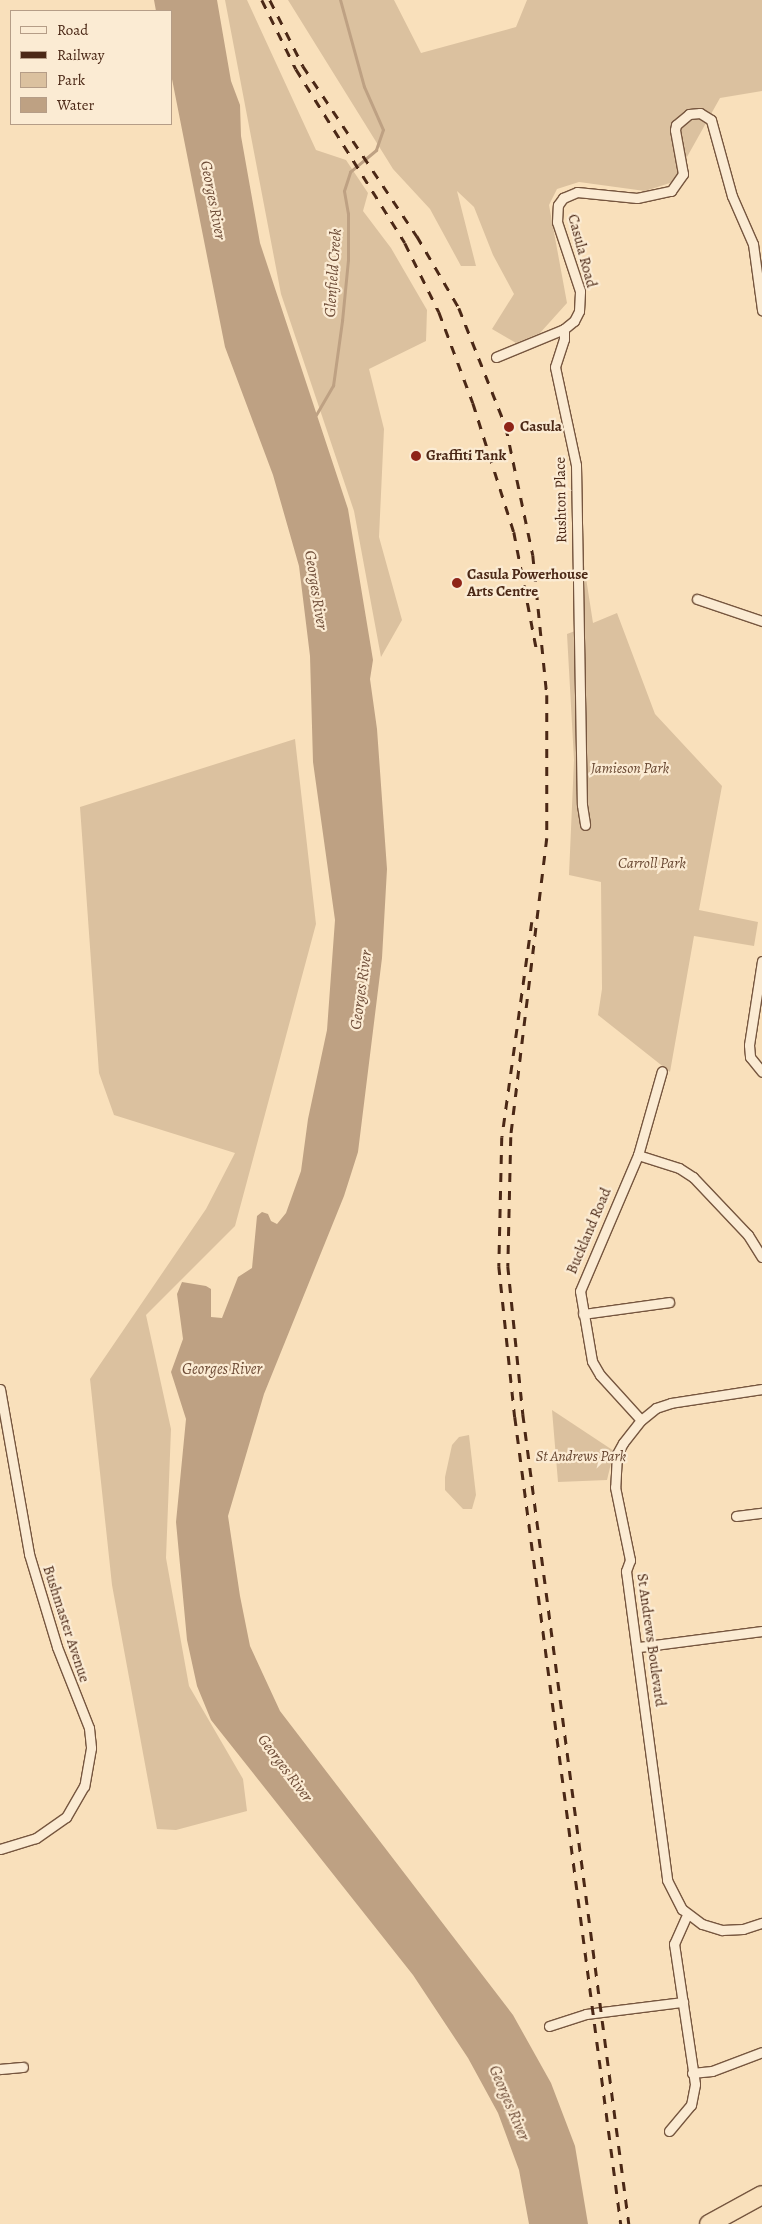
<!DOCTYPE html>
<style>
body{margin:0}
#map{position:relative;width:762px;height:2224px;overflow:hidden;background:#f9e0bb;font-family:Alegreya,serif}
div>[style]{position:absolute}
.green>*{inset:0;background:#dbc19f}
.water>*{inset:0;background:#bea183}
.stream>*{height:2.5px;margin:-1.25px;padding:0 1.25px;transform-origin:1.25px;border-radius:1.25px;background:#bea183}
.roads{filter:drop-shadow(1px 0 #76563f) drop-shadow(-1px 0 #76563f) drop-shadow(0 1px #76563f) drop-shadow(0 -1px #76563f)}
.street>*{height:9px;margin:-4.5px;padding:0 4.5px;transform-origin:4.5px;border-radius:4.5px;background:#fbebd3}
.highway>*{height:18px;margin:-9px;padding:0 9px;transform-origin:9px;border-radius:9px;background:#f9e0bb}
.rail>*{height:2.5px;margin-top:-1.25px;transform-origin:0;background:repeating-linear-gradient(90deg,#4b2816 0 9px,transparent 0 18px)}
.dots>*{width:14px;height:14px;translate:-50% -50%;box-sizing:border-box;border:2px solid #fbebd3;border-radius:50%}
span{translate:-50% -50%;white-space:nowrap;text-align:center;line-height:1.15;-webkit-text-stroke:4.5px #fbebd3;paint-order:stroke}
.street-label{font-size:15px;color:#4b2816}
.poi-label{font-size:15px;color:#4b2816;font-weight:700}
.left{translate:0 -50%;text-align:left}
.park-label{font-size:15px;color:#684731;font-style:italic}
.water-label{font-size:16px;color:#6e4c37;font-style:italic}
.legend{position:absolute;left:10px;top:10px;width:162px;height:115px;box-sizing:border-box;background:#fbebd3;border:1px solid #b59d87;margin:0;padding:6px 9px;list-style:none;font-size:15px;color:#4b2816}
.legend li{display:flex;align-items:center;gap:10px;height:25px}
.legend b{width:25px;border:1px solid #b59d87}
</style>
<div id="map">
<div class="green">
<div style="clip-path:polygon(225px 0,247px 0,316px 150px,346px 160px,368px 193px,363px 211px,391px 248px,427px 310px,426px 341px,369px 369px,384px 429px,379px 537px,402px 620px,381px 657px,354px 511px,281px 294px)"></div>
<div style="clip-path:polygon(288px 0,394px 0,421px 53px,516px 27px,527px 0,762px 0,762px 91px,720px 98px,673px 182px,645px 191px,579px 182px,557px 189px,549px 205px,567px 303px,540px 333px,516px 343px,492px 329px,514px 294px,493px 255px,474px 207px,457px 191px,476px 266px,461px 266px,430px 209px,393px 169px)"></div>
<div style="clip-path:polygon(584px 565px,593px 623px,617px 613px,655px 714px,722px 786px,699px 910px,758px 922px,754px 946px,694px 936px,670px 1072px,598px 1015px,602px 989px,601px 882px,569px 875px,574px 760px,567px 634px,583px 628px)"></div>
<div style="clip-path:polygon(295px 739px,316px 924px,235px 1226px,146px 1315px,171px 1429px,166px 1558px,189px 1686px,243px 1779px,247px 1811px,176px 1830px,157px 1829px,112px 1585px,90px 1379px,206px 1209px,235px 1153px,114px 1115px,99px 1073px,80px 807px)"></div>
<div style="clip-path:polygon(552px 1410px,614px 1451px,607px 1480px,558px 1482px)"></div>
<div style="clip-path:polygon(469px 1435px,476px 1495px,472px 1509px,463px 1509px,445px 1490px,445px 1477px,452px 1445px,459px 1437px)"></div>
</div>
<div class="water">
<div style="clip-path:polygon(154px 0,217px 0,231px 81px,240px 105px,241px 136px,260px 243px,348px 509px,373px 660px,370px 679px,377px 729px,387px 869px,382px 958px,358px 1152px,344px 1196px,264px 1394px,228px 1516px,240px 1596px,250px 1646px,280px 1711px,513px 2015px,551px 2083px,575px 2146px,588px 2224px,529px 2224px,519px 2170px,498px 2113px,468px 2058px,413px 1975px,211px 1720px,197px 1686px,187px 1640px,176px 1522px,186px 1419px,171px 1372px,183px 1339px,177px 1294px,182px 1282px,206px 1286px,211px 1289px,211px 1317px,222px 1318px,238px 1277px,252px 1268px,257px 1216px,262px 1212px,268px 1214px,271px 1221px,277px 1224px,286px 1213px,301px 1171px,308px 1119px,327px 1030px,335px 920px,313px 762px,310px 656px,299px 566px,273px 475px,225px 347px,171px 74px,171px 11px,156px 11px)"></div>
</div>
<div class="stream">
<div style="left:316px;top:415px;width:34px;rotate:-60deg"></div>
<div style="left:333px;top:386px;width:66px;rotate:-82.1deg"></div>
<div style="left:342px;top:321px;width:61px;rotate:-84.4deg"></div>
<div style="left:348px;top:260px;width:46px;rotate:-90deg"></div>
<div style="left:348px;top:214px;width:23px;rotate:-100deg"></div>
<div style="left:344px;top:191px;width:20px;rotate:-72deg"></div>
<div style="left:350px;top:172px;width:34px;rotate:-40deg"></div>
<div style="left:376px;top:150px;width:21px;rotate:-71deg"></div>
<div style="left:383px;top:130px;width:47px;rotate:-113.8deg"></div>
<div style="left:364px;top:87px;width:90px;rotate:-105.4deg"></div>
</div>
<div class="roads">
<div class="street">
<div style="left:564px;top:329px;width:10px;rotate:90deg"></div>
<div style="left:564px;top:339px;width:29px;rotate:108deg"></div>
<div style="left:555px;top:367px;width:100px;rotate:77.9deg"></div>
<div style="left:576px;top:465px;width:340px;rotate:89deg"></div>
<div style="left:582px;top:805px;width:20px;rotate:81deg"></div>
<div style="left:496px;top:357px;width:74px;rotate:-22.4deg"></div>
<div style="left:564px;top:329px;width:13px;rotate:-39deg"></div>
<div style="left:574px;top:321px;width:11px;rotate:-63deg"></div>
<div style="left:579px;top:311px;width:20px;rotate:-87deg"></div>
<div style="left:580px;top:291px;width:73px;rotate:-108.4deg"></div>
<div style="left:557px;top:222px;width:17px;rotate:-87deg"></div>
<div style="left:558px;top:205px;width:9px;rotate:-54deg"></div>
<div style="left:563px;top:198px;width:15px;rotate:-23deg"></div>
<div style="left:577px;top:192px;width:60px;rotate:5.7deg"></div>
<div style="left:637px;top:198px;width:35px;rotate:-12deg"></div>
<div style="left:671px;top:191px;width:21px;rotate:-55deg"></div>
<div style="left:683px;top:174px;width:45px;rotate:-100.3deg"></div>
<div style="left:675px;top:130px;width:5px;rotate:-79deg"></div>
<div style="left:676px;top:125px;width:17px;rotate:-40deg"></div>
<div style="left:689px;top:114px;width:11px;rotate:-5deg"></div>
<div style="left:700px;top:113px;width:13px;rotate:32deg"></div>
<div style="left:711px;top:120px;width:79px;rotate:74.6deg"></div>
<div style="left:732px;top:196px;width:52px;rotate:66.4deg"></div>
<div style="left:753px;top:244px;width:67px;rotate:82.2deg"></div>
<div style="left:697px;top:599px;width:69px;rotate:18.7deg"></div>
<div style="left:762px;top:961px;width:85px;rotate:98.8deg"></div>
<div style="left:749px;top:1045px;width:12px;rotate:85deg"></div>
<div style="left:750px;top:1057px;width:19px;rotate:51deg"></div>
<div style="left:638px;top:1155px;width:43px;rotate:17.6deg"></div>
<div style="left:679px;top:1168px;width:17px;rotate:33deg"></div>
<div style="left:693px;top:1177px;width:80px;rotate:46.5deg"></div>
<div style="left:748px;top:1235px;width:26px;rotate:58deg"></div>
<div style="left:583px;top:1314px;width:87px;rotate:-7.9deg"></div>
<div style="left:0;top:1389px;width:168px;rotate:80deg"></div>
<div style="left:29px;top:1554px;width:97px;rotate:73.2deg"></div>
<div style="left:57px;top:1647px;width:87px;rotate:68.4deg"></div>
<div style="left:89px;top:1728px;width:20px;rotate:84deg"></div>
<div style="left:91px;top:1748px;width:39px;rotate:100deg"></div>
<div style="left:84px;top:1786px;width:36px;rotate:120deg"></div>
<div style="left:66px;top:1817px;width:37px;rotate:145deg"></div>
<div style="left:36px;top:1838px;width:38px;rotate:163deg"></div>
<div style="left:762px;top:1389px;width:92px;rotate:171.3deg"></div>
<div style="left:671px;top:1403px;width:16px;rotate:162deg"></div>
<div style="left:656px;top:1408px;width:19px;rotate:141deg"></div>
<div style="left:641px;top:1420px;width:29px;rotate:128deg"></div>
<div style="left:623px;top:1443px;width:13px;rotate:119deg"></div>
<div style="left:617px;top:1454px;width:33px;rotate:93deg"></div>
<div style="left:615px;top:1487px;width:75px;rotate:78.4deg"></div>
<div style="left:630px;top:1560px;width:12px;rotate:110deg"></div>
<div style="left:626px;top:1571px;width:312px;rotate:82.4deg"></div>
<div style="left:667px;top:1880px;width:33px;rotate:63deg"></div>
<div style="left:682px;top:1909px;width:25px;rotate:37deg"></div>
<div style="left:702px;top:1924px;width:21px;rotate:17deg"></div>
<div style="left:722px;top:1930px;width:21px;rotate:-3deg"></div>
<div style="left:743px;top:1929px;width:20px;rotate:-18deg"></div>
<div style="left:641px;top:1420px;width:61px;rotate:-132.3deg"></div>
<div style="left:600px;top:1375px;width:16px;rotate:-120deg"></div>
<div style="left:592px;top:1361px;width:71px;rotate:-99.7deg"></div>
<div style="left:580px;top:1291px;width:148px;rotate:-66.9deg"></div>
<div style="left:638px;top:1155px;width:87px;rotate:-74.1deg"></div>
<div style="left:736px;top:1516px;width:26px;rotate:-7deg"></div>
<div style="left:639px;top:1647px;width:124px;rotate:-7.4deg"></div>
<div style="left:549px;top:2026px;width:39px;rotate:-18deg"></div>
<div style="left:586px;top:2014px;width:98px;rotate:-7.1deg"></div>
<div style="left:0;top:2069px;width:23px;rotate:-5deg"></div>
<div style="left:692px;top:2073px;width:20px;rotate:-6deg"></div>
<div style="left:712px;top:2071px;width:53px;rotate:-20.8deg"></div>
<div style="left:669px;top:2131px;width:34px;rotate:-50deg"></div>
<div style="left:691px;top:2105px;width:21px;rotate:-79deg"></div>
<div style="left:695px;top:2084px;width:142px;rotate:-98.5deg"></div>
<div style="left:674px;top:1944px;width:32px;rotate:-66deg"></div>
</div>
<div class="highway">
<div style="left:709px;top:2224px;width:60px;rotate:-28.7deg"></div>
</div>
</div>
<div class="rail">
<div style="left:262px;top:0;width:77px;rotate:63.8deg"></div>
<div style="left:296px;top:69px;width:205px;rotate:57.9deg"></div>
<div style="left:405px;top:243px;width:77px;rotate:63.8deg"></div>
<div style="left:439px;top:312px;width:97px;rotate:69.5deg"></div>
<div style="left:473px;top:403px;width:135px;rotate:72.4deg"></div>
<div style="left:514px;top:532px;width:122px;rotate:79.1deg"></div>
<div style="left:270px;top:0;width:74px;rotate:63.4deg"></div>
<div style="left:303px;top:66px;width:205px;rotate:56.2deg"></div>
<div style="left:417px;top:236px;width:83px;rotate:59.7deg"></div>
<div style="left:459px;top:308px;width:128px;rotate:68.4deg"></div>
<div style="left:506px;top:427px;width:131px;rotate:78.1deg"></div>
<div style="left:533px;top:555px;width:141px;rotate:84.3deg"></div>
<div style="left:547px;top:695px;width:143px;rotate:90deg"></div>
<div style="left:547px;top:838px;width:301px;rotate:96.9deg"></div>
<div style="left:511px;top:1137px;width:129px;rotate:91.3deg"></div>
<div style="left:508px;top:1266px;width:149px;rotate:84.2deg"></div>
<div style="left:523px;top:1414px;width:817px;rotate:82.54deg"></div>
<div style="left:532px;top:922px;width:217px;rotate:97.9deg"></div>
<div style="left:502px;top:1137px;width:129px;rotate:91.3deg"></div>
<div style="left:499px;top:1266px;width:152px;rotate:84deg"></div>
<div style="left:515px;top:1417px;width:814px;rotate:82.52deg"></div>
</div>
<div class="dots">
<div style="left:509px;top:427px;background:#8f2418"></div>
<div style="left:416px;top:456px;background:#8f2418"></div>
<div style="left:457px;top:583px;background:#8f2418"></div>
</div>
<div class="street-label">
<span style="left:582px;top:251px;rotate:75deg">Casula Road</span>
<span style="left:561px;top:500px;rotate:-91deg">Rushton Place</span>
<span style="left:589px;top:1231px;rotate:-67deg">Buckland Road</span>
<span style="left:66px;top:1624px;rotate:72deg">Bushmaster Avenue</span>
<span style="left:651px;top:1640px;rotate:82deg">St Andrews Boulevard</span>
</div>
<div class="poi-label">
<span class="left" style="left:520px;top:427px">Casula</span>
<span class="left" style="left:426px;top:456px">Graffiti Tank</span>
<span class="left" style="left:467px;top:583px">Casula Powerhouse<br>Arts Centre</span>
</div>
<div class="park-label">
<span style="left:630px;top:769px">Jamieson Park</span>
<span style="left:652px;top:864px">Carroll Park</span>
<span style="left:581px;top:1457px">St Andrews Park</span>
</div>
<div class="water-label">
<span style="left:213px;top:200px;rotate:79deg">Georges River</span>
<span style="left:333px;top:273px;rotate:-86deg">Glenfield Creek</span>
<span style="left:316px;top:590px;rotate:81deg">Georges River</span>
<span style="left:361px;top:990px;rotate:-82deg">Georges River</span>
<span style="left:222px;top:1369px">Georges River</span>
<span style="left:285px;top:1768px;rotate:53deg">Georges River</span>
<span style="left:509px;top:2103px;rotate:67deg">Georges River</span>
</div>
<ul class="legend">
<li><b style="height:6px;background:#fbebd3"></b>Road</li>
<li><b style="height:6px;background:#4b2816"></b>Railway</li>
<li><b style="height:14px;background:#dbc19f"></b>Park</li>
<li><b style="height:14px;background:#bea183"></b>Water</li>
</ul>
</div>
